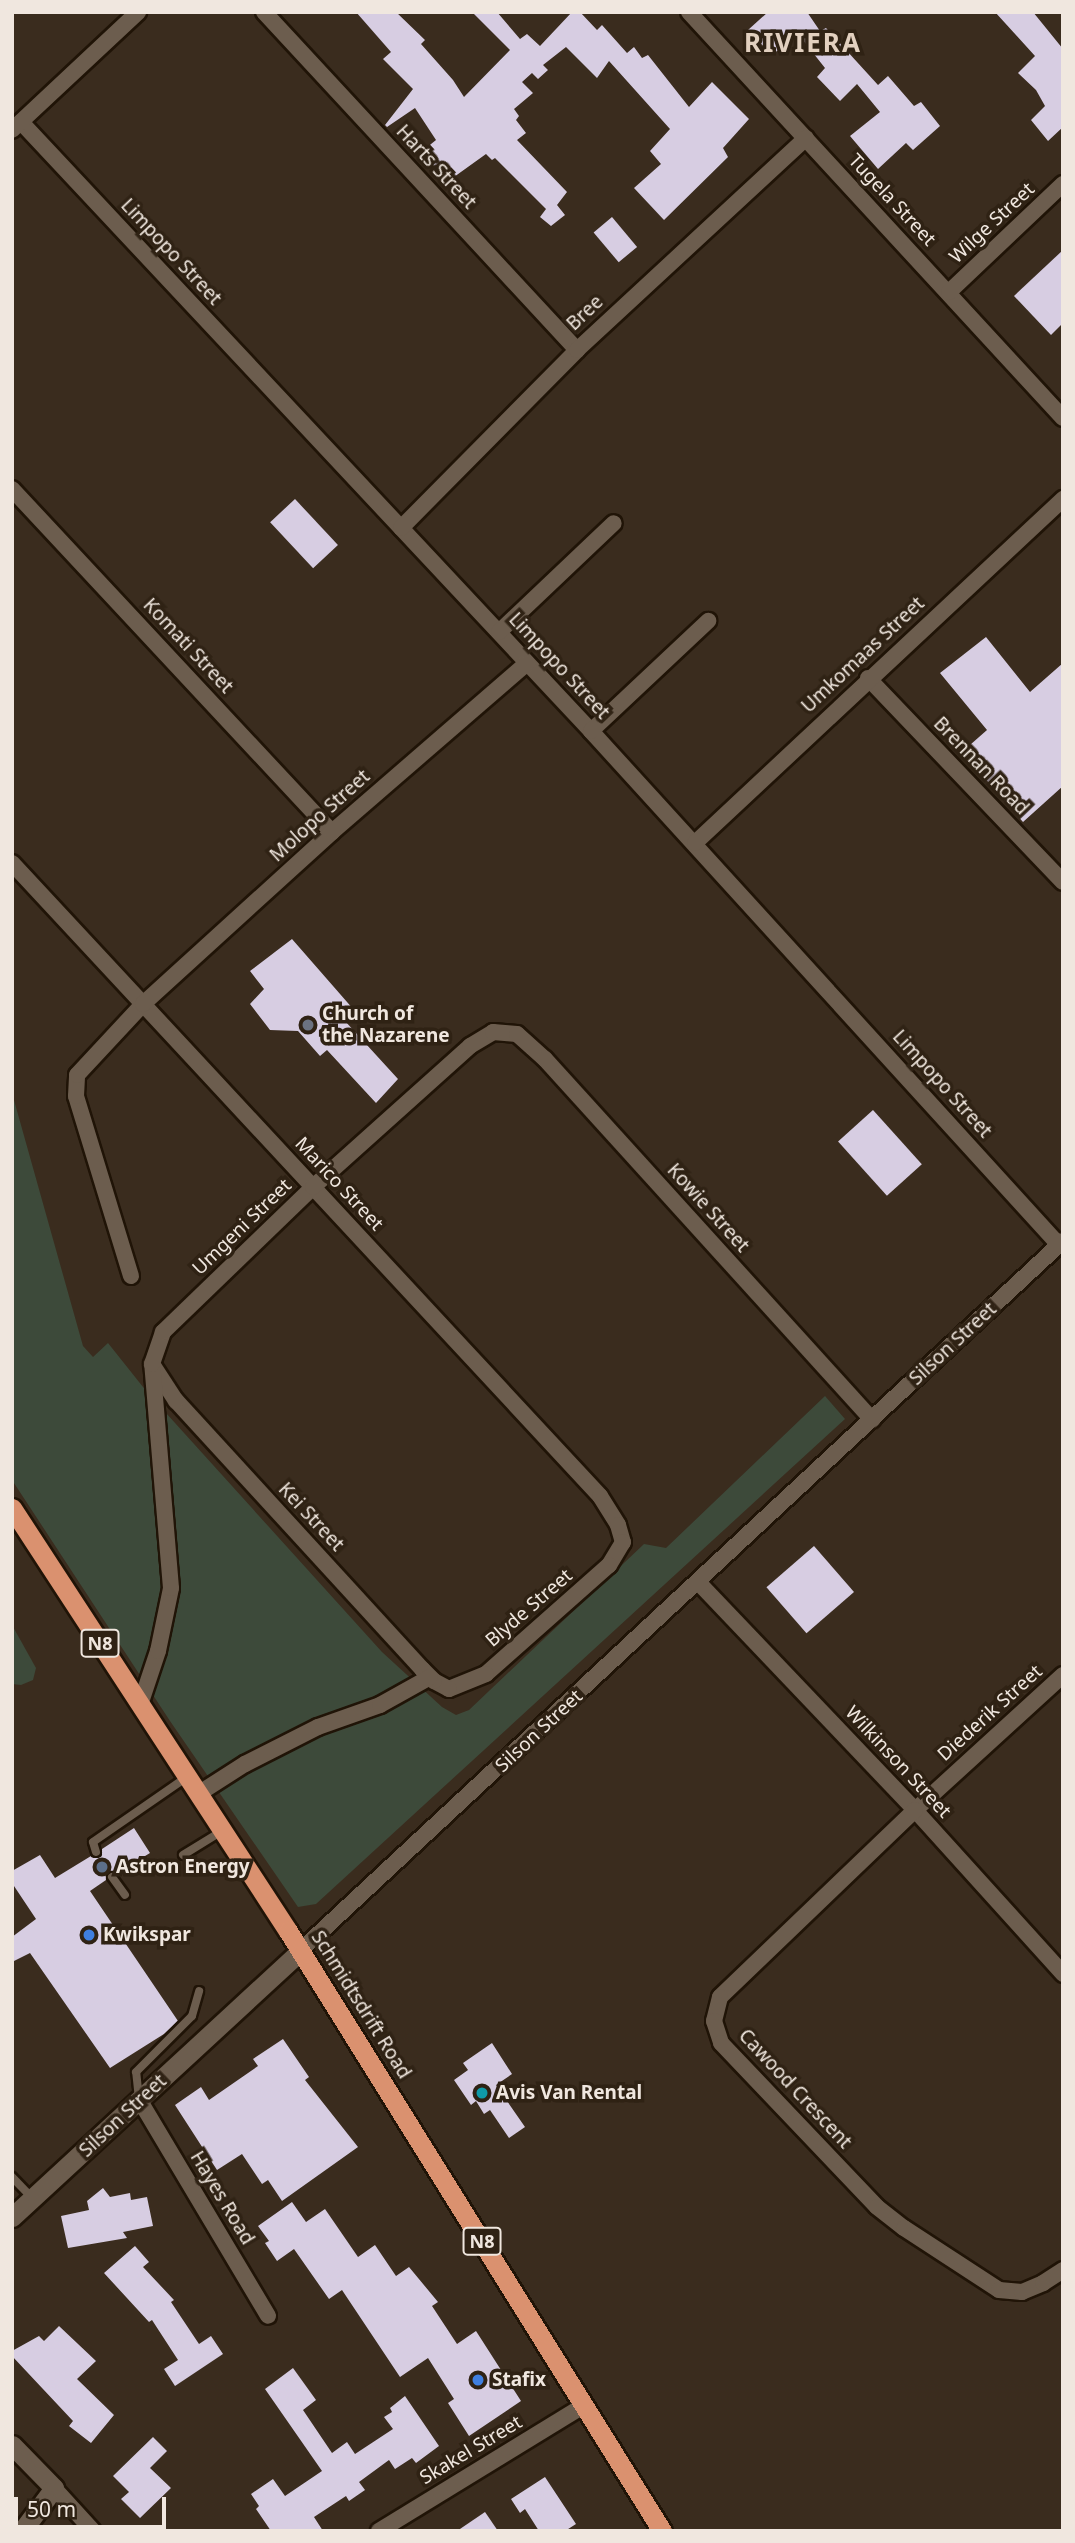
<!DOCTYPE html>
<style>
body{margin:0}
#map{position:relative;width:1075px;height:2543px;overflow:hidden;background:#3a2c1e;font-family:"Noto Sans",sans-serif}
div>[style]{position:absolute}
.green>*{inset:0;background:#3d4a3a}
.building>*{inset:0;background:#d7cde2;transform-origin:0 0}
.roads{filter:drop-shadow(2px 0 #201407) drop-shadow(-2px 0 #201407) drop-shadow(0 2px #201407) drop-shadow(0 -2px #201407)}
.service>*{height:8px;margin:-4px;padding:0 4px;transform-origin:4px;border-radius:4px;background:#6c5d4e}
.minor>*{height:16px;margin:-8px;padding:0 8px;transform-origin:8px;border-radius:8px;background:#6c5d4e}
.tertiary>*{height:19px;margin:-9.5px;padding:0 9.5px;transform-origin:9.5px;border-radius:9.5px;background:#6c5d4e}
.trunk>*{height:19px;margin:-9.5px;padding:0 9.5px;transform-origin:9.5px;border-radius:9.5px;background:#da916f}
.dots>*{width:19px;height:19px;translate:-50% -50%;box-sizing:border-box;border:4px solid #2f2214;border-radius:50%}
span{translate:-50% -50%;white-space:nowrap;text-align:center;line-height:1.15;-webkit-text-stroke:7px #2f2214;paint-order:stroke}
.shield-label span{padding:2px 5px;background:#2f2214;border:2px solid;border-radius:5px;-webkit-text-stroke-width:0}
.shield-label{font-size:18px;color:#f0e7df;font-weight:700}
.street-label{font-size:19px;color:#f0e7df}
.poi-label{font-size:19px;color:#f0e7df;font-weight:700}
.left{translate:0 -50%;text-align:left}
.district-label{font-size:26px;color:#e2d0bf;font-weight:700;letter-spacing:2px}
.frame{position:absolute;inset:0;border:14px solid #f0e7df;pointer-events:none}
.scale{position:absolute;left:14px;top:2497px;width:152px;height:32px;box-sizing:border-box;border:4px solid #f0e7df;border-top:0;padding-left:9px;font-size:21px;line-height:24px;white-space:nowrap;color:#f0e7df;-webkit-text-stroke:5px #2f2214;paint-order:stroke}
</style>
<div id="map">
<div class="green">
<div style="clip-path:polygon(12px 1093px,83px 1346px,93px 1357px,108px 1343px,147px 1392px,382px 1652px,442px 1707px,456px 1715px,469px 1710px,644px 1544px,666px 1548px,825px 1396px,845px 1419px,316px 1904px,298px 1907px,170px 1721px,12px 1480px)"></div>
<div style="clip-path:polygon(12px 1625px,36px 1668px,33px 1680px,21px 1685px,12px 1684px)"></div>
</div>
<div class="building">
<div style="clip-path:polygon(356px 12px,396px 12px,425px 40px,421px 44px,453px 80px,464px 97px,510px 50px,472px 12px,497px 12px,520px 39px,527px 34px,540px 46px,572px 12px,580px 12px,597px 30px,602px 25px,627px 53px,634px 47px,642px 58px,648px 55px,689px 107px,712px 82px,749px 119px,723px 148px,728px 157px,664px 220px,634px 188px,661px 164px,650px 151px,670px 129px,609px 61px,597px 78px,566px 47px,543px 65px,548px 70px,538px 79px,532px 73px,522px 82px,533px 93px,514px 109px,519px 116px,516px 120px,526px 133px,517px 140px,567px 192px,557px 205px,565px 215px,551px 226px,540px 217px,546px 209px,495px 158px,492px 160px,486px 154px,447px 182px,420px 153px,436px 140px,415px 108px,387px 127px,385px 125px,413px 89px,383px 59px,391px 52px)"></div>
<div style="clip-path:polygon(768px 12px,807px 12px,820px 31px,826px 28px,878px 85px,888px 76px,914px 106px,921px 102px,940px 126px,913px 150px,906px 143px,878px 169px,850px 136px,880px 112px,857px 84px,840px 101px,817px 77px,825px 68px,798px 34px,772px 55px,748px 30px)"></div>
<div style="clip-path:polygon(995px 12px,1033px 12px,1063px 49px,1063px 127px,1048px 141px,1031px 120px,1045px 106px,1036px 90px,1018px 73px,1035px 56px)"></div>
<div style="left:612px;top:217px;width:39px;height:24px;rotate:50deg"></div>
<div style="clip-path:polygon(1063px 250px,1063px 323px,1051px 335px,1014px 296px)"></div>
<div style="left:295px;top:499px;width:63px;height:34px;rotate:47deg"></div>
<div style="clip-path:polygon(986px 637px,1030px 692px,1063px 663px,1063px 786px,1023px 822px,962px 752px,987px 730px,940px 673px)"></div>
<div style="clip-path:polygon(292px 939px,354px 1010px,345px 1021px,398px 1079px,376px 1103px,327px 1050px,320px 1056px,298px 1031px,270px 1030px,250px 1004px,264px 989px,250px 971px)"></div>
<div style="left:873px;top:1110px;width:73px;height:47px;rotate:48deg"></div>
<div style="left:814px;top:1546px;width:61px;height:63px;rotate:49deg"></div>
<div style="clip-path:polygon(134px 1828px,150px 1853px,117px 1873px,109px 1871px,106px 1880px,90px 1891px,178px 2021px,164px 2034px,110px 2068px,30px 1953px,12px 1962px,12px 1937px,36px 1919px,12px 1883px,12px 1871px,40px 1855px,55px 1878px,91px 1856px,100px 1857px,102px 1849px)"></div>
<div style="clip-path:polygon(283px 2039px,309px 2077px,305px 2080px,358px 2147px,282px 2201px,268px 2180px,262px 2184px,242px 2154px,217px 2170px,175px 2105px,201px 2087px,209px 2100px,258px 2066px,253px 2059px)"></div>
<div style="clip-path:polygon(492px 2043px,512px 2074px,496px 2085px,525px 2127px,509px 2138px,490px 2110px,484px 2114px,476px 2101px,471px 2105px,454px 2080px,468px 2070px,463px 2063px)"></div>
<div style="clip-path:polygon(103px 2188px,110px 2197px,130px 2193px,131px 2200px,147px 2197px,153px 2226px,123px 2232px,127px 2238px,68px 2248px,61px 2216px,89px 2210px,87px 2201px)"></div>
<div style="clip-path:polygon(292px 2202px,306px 2222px,325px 2209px,358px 2257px,375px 2245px,396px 2276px,409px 2267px,438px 2302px,432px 2306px,457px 2344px,476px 2331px,521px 2401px,469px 2436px,448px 2403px,454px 2399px,428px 2358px,400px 2377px,342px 2290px,329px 2299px,294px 2249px,277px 2261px,265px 2243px,269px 2241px,258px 2226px)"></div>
<div style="clip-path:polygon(135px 2246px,149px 2262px,143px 2267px,174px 2300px,171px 2302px,199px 2344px,211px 2336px,223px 2354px,175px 2386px,164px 2369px,178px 2360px,152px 2320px,149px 2322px,104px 2273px)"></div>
<div style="clip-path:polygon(59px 2326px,96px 2361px,77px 2379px,114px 2415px,91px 2443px,69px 2426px,73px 2421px,12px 2356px,12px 2351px,39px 2336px,44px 2341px)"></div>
<div style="clip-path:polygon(293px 2368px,316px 2400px,303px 2410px,332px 2453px,347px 2442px,355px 2454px,393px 2429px,384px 2417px,392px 2412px,390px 2408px,405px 2396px,439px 2446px,416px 2463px,412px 2458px,395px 2469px,389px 2460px,359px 2482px,365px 2490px,349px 2501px,346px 2496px,314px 2517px,323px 2531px,271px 2531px,256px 2509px,259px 2506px,251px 2494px,273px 2479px,285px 2496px,322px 2471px,265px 2389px)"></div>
<div style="clip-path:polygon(153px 2437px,167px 2451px,150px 2468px,171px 2488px,140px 2518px,121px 2499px,129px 2492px,113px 2476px)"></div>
<div style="clip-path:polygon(545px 2477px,576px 2524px,565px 2531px,539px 2531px,525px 2509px,520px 2513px,511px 2499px)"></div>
<div style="clip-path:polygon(485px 2512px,498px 2531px,457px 2531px)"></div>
</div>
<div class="roads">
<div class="service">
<div style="left:96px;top:1852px;width:10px;rotate:-107deg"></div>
<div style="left:93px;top:1842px;width:114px;rotate:-34.7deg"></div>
<div style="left:183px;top:1855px;width:46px;rotate:-31.6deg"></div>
<div style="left:112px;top:1877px;width:22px;rotate:54deg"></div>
<div style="left:139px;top:2099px;width:27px;rotate:-96deg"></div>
<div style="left:136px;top:2072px;width:79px;rotate:-45deg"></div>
<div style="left:192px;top:2016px;width:26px;rotate:-74deg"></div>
<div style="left:12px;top:2177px;width:30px;rotate:46deg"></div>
</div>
<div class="minor">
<div style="left:264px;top:12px;width:461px;rotate:47.2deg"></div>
<div style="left:689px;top:12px;width:552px;rotate:47.35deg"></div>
<div style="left:21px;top:122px;width:834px;rotate:46.89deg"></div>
<div style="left:591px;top:731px;width:695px;rotate:47.68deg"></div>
<div style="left:12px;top:130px;width:173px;rotate:-43.1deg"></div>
<div style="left:949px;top:292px;width:157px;rotate:-43.5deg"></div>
<div style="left:12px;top:489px;width:469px;rotate:47deg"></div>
<div style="left:401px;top:528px;width:250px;rotate:-45.3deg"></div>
<div style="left:577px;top:350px;width:312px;rotate:-42.8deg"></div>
<div style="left:499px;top:632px;width:158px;rotate:-43.5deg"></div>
<div style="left:868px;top:678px;width:282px;rotate:46.3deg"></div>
<div style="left:591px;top:731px;width:161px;rotate:-43.2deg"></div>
<div style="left:695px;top:843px;width:504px;rotate:-43.07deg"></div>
<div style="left:12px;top:863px;width:864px;rotate:47.11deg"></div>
<div style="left:600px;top:1496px;width:34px;rotate:58deg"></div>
<div style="left:618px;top:1525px;width:18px;rotate:74deg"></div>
<div style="left:623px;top:1542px;width:27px;rotate:121deg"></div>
<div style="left:609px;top:1565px;width:164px;rotate:138.5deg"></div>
<div style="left:486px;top:1674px;width:40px;rotate:158deg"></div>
<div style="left:449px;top:1689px;width:17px;rotate:-152deg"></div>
<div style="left:434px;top:1681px;width:17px;rotate:-135deg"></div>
<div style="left:422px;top:1669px;width:364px;rotate:-132.5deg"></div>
<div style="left:176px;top:1401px;width:44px;rotate:-123deg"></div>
<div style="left:131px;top:1276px;width:188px;rotate:-107deg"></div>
<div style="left:76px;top:1096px;width:21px;rotate:-87deg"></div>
<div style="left:77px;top:1075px;width:97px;rotate:-47.1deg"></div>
<div style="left:143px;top:1004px;width:256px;rotate:-42.3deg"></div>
<div style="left:332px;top:832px;width:258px;rotate:-40.9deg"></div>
<div style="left:699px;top:1583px;width:313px;rotate:46.4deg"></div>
<div style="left:915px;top:1810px;width:221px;rotate:47.9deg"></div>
<div style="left:1063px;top:1675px;width:200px;rotate:137.6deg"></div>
<div style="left:915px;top:1810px;width:270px;rotate:136.2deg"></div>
<div style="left:720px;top:1997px;width:25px;rotate:104deg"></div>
<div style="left:714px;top:2021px;width:23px;rotate:72deg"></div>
<div style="left:721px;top:2043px;width:226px;rotate:46.4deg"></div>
<div style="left:877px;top:2207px;width:34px;rotate:38deg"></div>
<div style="left:904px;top:2228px;width:113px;rotate:33.1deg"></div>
<div style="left:999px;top:2290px;width:23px;rotate:5deg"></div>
<div style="left:1022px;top:2292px;width:23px;rotate:-23deg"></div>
<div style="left:1043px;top:2283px;width:24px;rotate:-33deg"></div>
<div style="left:140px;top:1705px;width:57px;rotate:-71.6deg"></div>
<div style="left:158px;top:1651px;width:64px;rotate:-78.3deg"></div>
<div style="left:171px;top:1588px;width:225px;rotate:-94.8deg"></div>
<div style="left:152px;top:1364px;width:34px;rotate:-71deg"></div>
<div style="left:163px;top:1332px;width:209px;rotate:-44deg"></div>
<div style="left:313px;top:1187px;width:211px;rotate:-41.9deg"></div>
<div style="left:470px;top:1046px;width:27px;rotate:-31deg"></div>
<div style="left:493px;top:1032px;width:24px;rotate:5deg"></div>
<div style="left:517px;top:1034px;width:38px;rotate:42deg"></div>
<div style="left:545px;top:1059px;width:487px;rotate:47.8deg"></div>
<div style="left:198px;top:1794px;width:56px;rotate:-32.6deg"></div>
<div style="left:245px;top:1764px;width:82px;rotate:-26.9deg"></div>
<div style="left:318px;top:1727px;width:66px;rotate:-19.5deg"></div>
<div style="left:380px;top:1705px;width:57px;rotate:-29.2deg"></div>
<div style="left:300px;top:1951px;width:1042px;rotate:-42.94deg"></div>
<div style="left:140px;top:2101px;width:250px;rotate:59.2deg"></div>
<div style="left:54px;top:2488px;width:58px;rotate:47.8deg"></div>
<div style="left:379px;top:2531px;width:241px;rotate:-31.5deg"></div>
</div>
<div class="tertiary">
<div style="left:12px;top:2217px;width:392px;rotate:-42.7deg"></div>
<div style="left:12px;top:2445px;width:60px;rotate:45.7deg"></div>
<div style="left:54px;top:2488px;width:54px;rotate:126.7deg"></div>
</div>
<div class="trunk">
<div style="left:12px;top:1508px;width:505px;rotate:56.88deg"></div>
<div style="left:288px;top:1931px;width:707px;rotate:58.06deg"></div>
</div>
</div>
<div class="dots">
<div style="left:308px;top:1025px;background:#6b7280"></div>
<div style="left:102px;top:1867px;background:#5c6f8a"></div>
<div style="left:89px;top:1935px;background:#3f7fe0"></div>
<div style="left:482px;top:2093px;background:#0f9aa8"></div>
<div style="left:478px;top:2380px;background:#3f7fe0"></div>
</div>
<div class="shield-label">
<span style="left:100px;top:1643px">N8</span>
<span style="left:482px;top:2241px">N8</span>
</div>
<div class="street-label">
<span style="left:436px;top:167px;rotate:47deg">Harts Street</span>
<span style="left:892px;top:200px;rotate:47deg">Tugela Street</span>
<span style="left:992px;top:223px;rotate:-43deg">Wilge Street</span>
<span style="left:171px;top:252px;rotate:47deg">Limpopo Street</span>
<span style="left:585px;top:313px;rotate:-43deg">Bree</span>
<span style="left:188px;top:646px;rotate:47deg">Komati Street</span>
<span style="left:863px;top:655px;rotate:-43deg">Umkomaas Street</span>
<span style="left:559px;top:666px;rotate:47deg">Limpopo Street</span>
<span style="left:981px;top:766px;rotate:46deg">Brennan Road</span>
<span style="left:320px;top:816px;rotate:-42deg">Molopo Street</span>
<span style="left:942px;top:1084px;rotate:48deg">Limpopo Street</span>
<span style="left:339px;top:1184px;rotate:47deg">Marico Street</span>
<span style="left:708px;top:1208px;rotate:48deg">Kowie Street</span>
<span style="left:242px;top:1227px;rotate:-44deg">Umgeni Street</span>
<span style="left:953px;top:1344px;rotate:-43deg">Silson Street</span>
<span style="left:311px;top:1517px;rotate:47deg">Kei Street</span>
<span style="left:529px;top:1608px;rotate:-41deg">Blyde Street</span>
<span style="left:990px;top:1713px;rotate:-42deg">Diederik Street</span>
<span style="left:539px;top:1731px;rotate:-43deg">Silson Street</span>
<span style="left:898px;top:1762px;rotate:47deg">Wilkinson Street</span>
<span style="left:361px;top:2005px;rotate:58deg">Schmidtsdrift Road</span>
<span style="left:795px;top:2089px;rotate:47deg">Cawood Crescent</span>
<span style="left:123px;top:2116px;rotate:-43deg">Silson Street</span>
<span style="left:222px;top:2198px;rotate:59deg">Hayes Road</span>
<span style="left:471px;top:2450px;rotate:-31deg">Skakel Street</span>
</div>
<div class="poi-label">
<span class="left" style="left:322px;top:1025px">Church of<br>the Nazarene</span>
<span class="left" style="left:116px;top:1867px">Astron Energy</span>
<span class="left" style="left:103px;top:1935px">Kwikspar</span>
<span class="left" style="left:496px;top:2093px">Avis Van Rental</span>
<span class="left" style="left:492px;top:2380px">Stafix</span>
</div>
<div class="district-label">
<span style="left:803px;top:43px">RIVIERA</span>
</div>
<div class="frame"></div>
<div class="scale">50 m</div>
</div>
